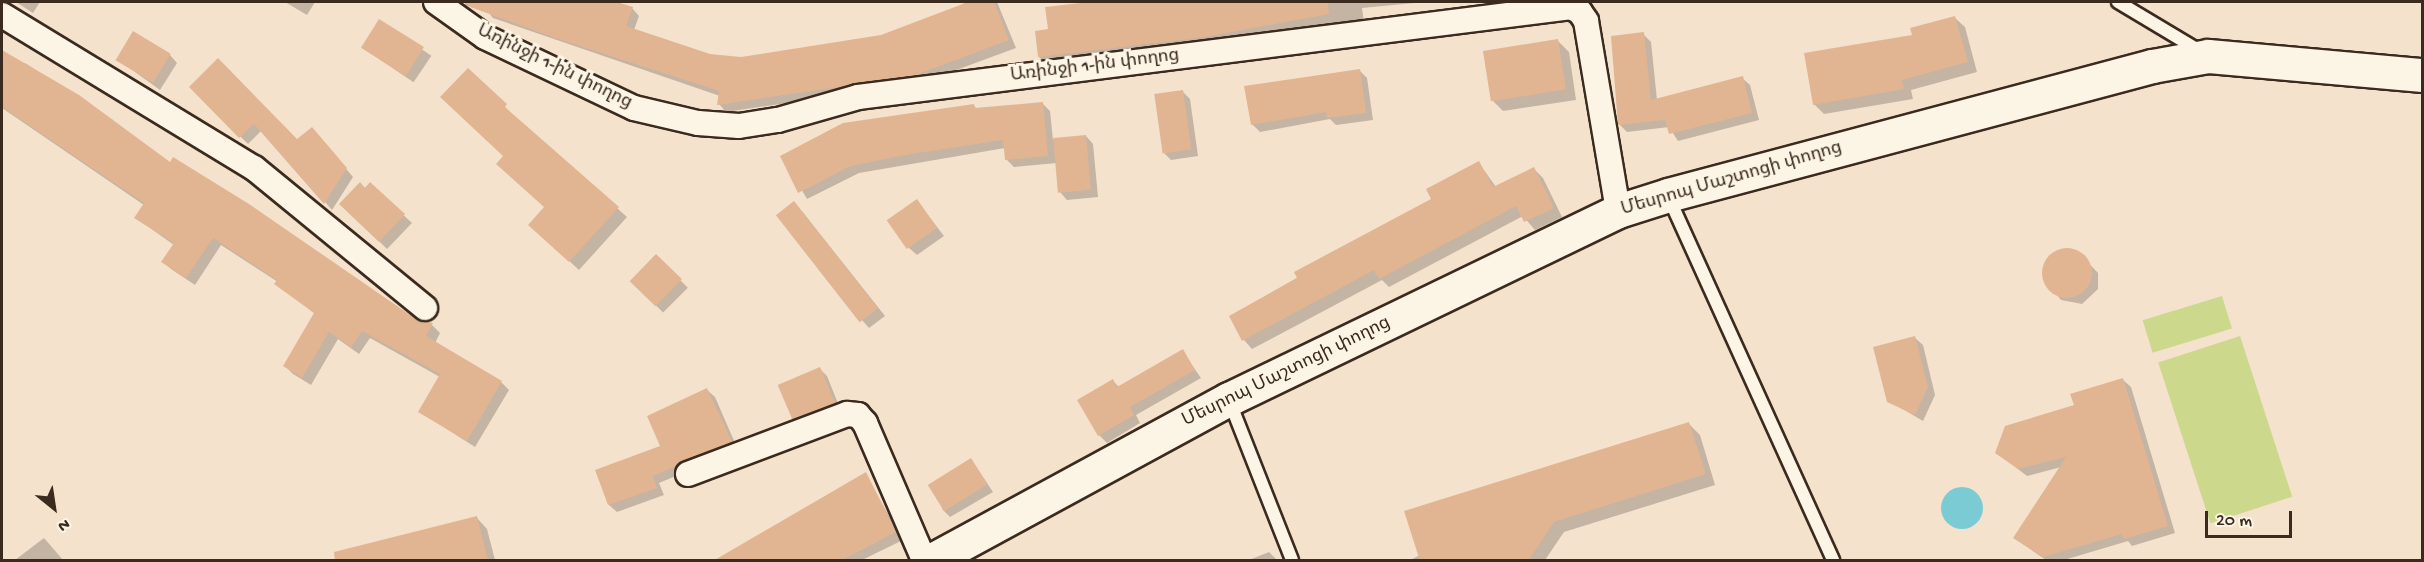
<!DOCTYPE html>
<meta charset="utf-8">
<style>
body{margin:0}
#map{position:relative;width:2424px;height:562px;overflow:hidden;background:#f4e2cc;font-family:"Gochi Hand","Noto Sans Armenian",sans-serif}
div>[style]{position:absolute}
.green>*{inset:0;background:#ccd88b;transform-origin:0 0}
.water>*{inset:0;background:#7bcbd4}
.round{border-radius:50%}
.shadow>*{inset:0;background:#0003;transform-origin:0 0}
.building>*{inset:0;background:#e2b592;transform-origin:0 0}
.roads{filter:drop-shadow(2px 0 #3b2a1e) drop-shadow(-2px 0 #3b2a1e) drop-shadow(0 2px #3b2a1e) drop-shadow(0 -2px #3b2a1e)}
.lane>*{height:12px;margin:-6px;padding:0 6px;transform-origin:6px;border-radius:6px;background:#fcf5e5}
.street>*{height:24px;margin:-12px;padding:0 12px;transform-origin:12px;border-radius:12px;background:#fcf5e5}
.secondary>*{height:33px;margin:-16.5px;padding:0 16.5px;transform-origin:16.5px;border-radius:16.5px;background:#fcf5e5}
span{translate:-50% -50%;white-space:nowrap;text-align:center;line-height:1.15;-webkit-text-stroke:6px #fcf5e5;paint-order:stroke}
.street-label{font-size:18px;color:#3b2a1e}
.frame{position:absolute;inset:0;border:3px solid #3b2a1e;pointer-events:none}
.north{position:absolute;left:24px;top:478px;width:60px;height:60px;-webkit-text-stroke:4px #fcf5e5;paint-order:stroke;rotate:150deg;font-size:16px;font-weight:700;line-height:24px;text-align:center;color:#3b2a1e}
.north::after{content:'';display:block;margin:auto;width:21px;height:27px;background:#3b2a1e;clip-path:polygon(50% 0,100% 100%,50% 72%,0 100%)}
.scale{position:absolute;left:2205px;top:511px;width:87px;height:27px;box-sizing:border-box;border:3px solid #3b2a1e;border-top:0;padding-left:8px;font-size:18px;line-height:21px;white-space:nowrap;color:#3b2a1e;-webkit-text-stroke:4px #fcf5e5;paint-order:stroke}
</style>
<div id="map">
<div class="green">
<div style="left:2222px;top:296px;width:34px;height:83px;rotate:73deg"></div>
<div style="left:2240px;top:336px;width:169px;height:86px;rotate:72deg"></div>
</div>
<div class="water">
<div class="round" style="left:1941px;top:487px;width:42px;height:42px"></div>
</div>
<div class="shadow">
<div style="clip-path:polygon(16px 2px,40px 2px,33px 13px)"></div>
<div style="clip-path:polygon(285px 2px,315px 2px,307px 15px)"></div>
<div style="clip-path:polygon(480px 2px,613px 2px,632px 8px,639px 16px,634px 30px,710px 55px,741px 58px,882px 37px,965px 4px,964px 2px,997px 2px,1016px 48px,921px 83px,726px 112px,719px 104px,720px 96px,493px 18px)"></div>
<div style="clip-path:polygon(1102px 2px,1425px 2px,1362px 8px,1364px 23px,1321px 29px,1318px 26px,1214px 44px,1048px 65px,1039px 57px,1049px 31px,1047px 8px)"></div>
<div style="clip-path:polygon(1955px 18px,1965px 27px,1977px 72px,1911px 90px,1913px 99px,1824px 114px,1814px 104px,1914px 36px)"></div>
<div style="left:380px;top:21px;width:62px;height:32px;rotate:34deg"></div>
<div style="clip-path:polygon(1643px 34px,1651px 42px,1657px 100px,1742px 78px,1750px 85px,1759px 120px,1678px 141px,1669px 127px,1627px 132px,1619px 124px)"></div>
<div style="clip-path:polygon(1558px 41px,1569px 52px,1576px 100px,1503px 111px,1492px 100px)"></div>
<div style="clip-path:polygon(2px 53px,23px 66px,25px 63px,113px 120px,119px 130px,416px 321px,432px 325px,440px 333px,435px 343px,501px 382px,509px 390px,475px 447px,420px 412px,440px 377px,370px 338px,359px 354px,338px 339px,311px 385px,293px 374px,285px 366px,315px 314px,278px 282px,221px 245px,195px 285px,171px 269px,163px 261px,174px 245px,136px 218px,144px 205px,2px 108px)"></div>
<div style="clip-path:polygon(170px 55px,177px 63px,160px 90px,117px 59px)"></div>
<div style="clip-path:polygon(469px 70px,513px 116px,627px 217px,579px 270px,539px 233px,546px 208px,505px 157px)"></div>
<div style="clip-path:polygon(1359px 70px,1367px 78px,1373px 120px,1336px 125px,1330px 119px,1260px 132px,1252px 124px)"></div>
<div style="clip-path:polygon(191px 87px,297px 141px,319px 137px,353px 177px,332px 210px,262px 130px,248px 144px)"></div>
<div style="clip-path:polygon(1182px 91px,1190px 99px,1198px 156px,1171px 160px,1164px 153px)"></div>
<div style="clip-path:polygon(1043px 104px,1050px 111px,1053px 140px,1086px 136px,1093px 144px,1098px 197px,1067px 200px,1060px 192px,1057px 163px,1014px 167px,1006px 159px,1005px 148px,859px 173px,807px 199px,782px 156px,973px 105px,978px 110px)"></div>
<div style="clip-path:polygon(1479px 163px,1496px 187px,1534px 169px,1543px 178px,1562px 217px,1535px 230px,1523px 216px,1389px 287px,1382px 280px,1252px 349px,1244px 340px,1231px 316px,1433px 199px)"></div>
<div style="clip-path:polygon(370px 184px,412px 223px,387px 249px,341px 204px)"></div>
<div style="clip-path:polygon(917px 201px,944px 236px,917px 255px,909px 248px)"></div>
<div style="clip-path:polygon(801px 210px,885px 316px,869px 328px,862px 320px)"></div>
<div style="clip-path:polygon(2056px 252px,2079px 253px,2098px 273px,2098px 289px,2082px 304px,2061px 300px,2045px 280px,2045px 264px)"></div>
<div style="left:656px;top:256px;width:45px;height:35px;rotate:45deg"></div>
<div style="clip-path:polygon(1915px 338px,1923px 345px,1935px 395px,1923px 421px,1889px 401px)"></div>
<div style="clip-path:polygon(1182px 351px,1201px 378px,1136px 415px,1140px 423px,1107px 443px,1099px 435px,1113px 381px,1119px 387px)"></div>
<div style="clip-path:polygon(820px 369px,827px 376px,841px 411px,800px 427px,793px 419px)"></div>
<div style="clip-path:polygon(2123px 380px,2131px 387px,2175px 533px,2132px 546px,2128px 541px,2064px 560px,2046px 560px,2014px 538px,2061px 467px,2027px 476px,1997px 453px)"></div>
<div style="clip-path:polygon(707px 390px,715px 397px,738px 450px,659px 483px,664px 495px,617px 512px,609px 505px,597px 471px,662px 446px)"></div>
<div style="clip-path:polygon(1689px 424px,1700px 435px,1715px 485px,1564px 532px,1545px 560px,1410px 560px)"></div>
<div style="clip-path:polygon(971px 459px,993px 492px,950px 517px,942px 509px)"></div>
<div style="clip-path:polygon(865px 474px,903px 540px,862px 560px,742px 560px)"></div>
<div style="clip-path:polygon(477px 518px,487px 529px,495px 560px,372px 560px)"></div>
<div style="clip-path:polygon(44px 538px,63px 560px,15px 560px)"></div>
<div style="clip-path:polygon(1269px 552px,1277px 560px,1249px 560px)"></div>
</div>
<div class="building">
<div style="clip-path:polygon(465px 2px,617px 2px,633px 7px,626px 26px,710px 54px,741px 57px,881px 35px,968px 2px,994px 2px,1009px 40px,913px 76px,717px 105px,719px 91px,555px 38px,465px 5px)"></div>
<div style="clip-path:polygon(1090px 2px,1328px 2px,1329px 14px,1205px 37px,1038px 57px,1035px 31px,1048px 29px,1045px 7px)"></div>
<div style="clip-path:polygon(1955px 16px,1968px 62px,1902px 80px,1904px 89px,1813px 105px,1804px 53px,1912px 35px,1910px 28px)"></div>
<div style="left:379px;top:19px;width:53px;height:34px;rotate:32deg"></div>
<div style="left:133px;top:31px;width:44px;height:34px;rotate:31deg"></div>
<div style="clip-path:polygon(1644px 32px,1651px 100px,1743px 76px,1752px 113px,1669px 134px,1665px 120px,1618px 125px,1611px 36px)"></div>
<div style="left:1558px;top:39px;width:51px;height:76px;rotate:81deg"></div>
<div style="clip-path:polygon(2px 50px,79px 95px,170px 162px,173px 157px,249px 204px,416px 319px,433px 323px,426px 336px,502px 381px,467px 441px,418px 412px,440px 374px,362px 331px,351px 347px,329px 332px,302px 378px,283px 366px,314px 313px,274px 284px,277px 280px,213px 238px,186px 278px,161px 262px,174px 243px,134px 218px,144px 203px,2px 107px)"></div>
<div style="clip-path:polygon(218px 58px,297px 139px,312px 127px,347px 168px,324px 204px,254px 124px,239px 138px,189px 87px)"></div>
<div style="clip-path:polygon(468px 68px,507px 104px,505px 107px,619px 207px,569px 262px,528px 225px,544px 207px,496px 164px,503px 156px,440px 97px)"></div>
<div style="clip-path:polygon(1360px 69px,1366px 113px,1327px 118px,1326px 112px,1251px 125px,1244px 86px)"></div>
<div style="left:1183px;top:90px;width:60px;height:29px;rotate:82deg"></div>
<div style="clip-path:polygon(1043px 102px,1048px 156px,1005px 160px,1003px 140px,905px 155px,851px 166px,798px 193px,780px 156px,843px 123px,974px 104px,975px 108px)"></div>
<div style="left:1086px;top:135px;width:55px;height:33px;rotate:85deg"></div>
<div style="clip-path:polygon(1479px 161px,1493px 187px,1534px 167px,1554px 208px,1524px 222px,1516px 206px,1379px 279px,1374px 270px,1242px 341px,1229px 316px,1297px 278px,1294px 272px,1431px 199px,1426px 189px)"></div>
<div style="clip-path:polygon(360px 182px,365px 188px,370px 182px,405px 214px,379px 242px,339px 204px)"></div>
<div style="left:917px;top:199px;width:35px;height:37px;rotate:55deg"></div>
<div style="left:794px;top:201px;width:136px;height:23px;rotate:52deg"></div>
<div class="round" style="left:2042px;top:248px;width:50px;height:50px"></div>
<div style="left:656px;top:254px;width:36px;height:38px;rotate:44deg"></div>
<div style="clip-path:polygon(1915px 336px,1928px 387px,1915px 415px,1887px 402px,1873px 347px)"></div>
<div style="clip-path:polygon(1183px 349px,1195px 370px,1130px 407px,1134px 415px,1098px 436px,1077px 400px,1113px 379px,1117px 387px)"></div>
<div style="left:820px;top:367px;width:39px;height:46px;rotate:67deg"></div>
<div style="clip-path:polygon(2123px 378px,2168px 526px,2124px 539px,2122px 534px,2043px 557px,2013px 538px,2066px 457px,2018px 469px,1995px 453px,2005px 426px,2074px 405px,2070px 394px)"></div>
<div style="clip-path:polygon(707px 388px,732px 442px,653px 476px,657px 488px,608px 505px,595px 470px,660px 446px,647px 416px)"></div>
<div style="clip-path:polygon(1689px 422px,1706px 474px,1554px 522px,1528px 561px,1420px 561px,1404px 511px)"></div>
<div style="left:971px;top:458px;width:31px;height:51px;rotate:58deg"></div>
<div style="clip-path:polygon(866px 472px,896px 532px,840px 561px,713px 561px)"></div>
<div style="clip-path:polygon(477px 516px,488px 561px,335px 561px,334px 552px)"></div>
</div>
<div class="roads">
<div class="lane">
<div style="left:2118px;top:2px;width:96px;rotate:30.9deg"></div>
<div style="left:1668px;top:196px;width:400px;rotate:65.6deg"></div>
<div style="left:1229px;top:400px;width:172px;rotate:68.5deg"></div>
</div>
<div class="street">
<div style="left:436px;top:2px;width:60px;rotate:35.5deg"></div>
<div style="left:485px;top:37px;width:165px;rotate:25.5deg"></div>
<div style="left:634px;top:108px;width:66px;rotate:13.2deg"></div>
<div style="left:698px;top:123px;width:41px;rotate:4.2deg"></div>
<div style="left:739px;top:126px;width:39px;rotate:-9deg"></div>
<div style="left:778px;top:120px;width:83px;rotate:-16deg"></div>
<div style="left:858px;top:97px;width:719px;rotate:-7.19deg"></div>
<div style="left:1571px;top:7px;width:10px;rotate:29deg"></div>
<div style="left:1580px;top:12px;width:11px;rotate:56deg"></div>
<div style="left:1586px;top:21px;width:193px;rotate:80.4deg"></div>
<div style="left:2px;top:15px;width:295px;rotate:31.3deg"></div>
<div style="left:254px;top:168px;width:221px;rotate:39.3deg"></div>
<div style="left:688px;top:474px;width:170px;rotate:-20.7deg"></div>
<div style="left:847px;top:414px;width:11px;rotate:5deg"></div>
<div style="left:858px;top:415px;width:11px;rotate:49deg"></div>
<div style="left:865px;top:423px;width:149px;rotate:66.7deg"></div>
</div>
<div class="secondary">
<div style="left:932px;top:560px;width:338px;rotate:-28.5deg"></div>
<div style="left:1229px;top:399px;width:432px;rotate:-25.8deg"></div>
<div style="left:1618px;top:211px;width:52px;rotate:-17.7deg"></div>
<div style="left:1668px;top:195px;width:501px;rotate:-14.92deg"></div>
<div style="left:2152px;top:66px;width:57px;rotate:-10.1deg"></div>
<div style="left:2208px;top:56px;width:215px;rotate:5.1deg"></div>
</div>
</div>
<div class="street-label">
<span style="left:1095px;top:67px;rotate:-7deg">Առինջի 1-ին փողոց</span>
<span style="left:554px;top:68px;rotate:26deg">Առինջի 1-ին փողոց</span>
<span style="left:1732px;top:180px;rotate:-16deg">Մեսրոպ Մաշտոցի փողոց</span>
<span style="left:1287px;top:373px;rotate:-26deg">Մեսրոպ Մաշտոցի փողոց</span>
</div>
<div class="frame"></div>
<div class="north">N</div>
<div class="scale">20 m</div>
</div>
